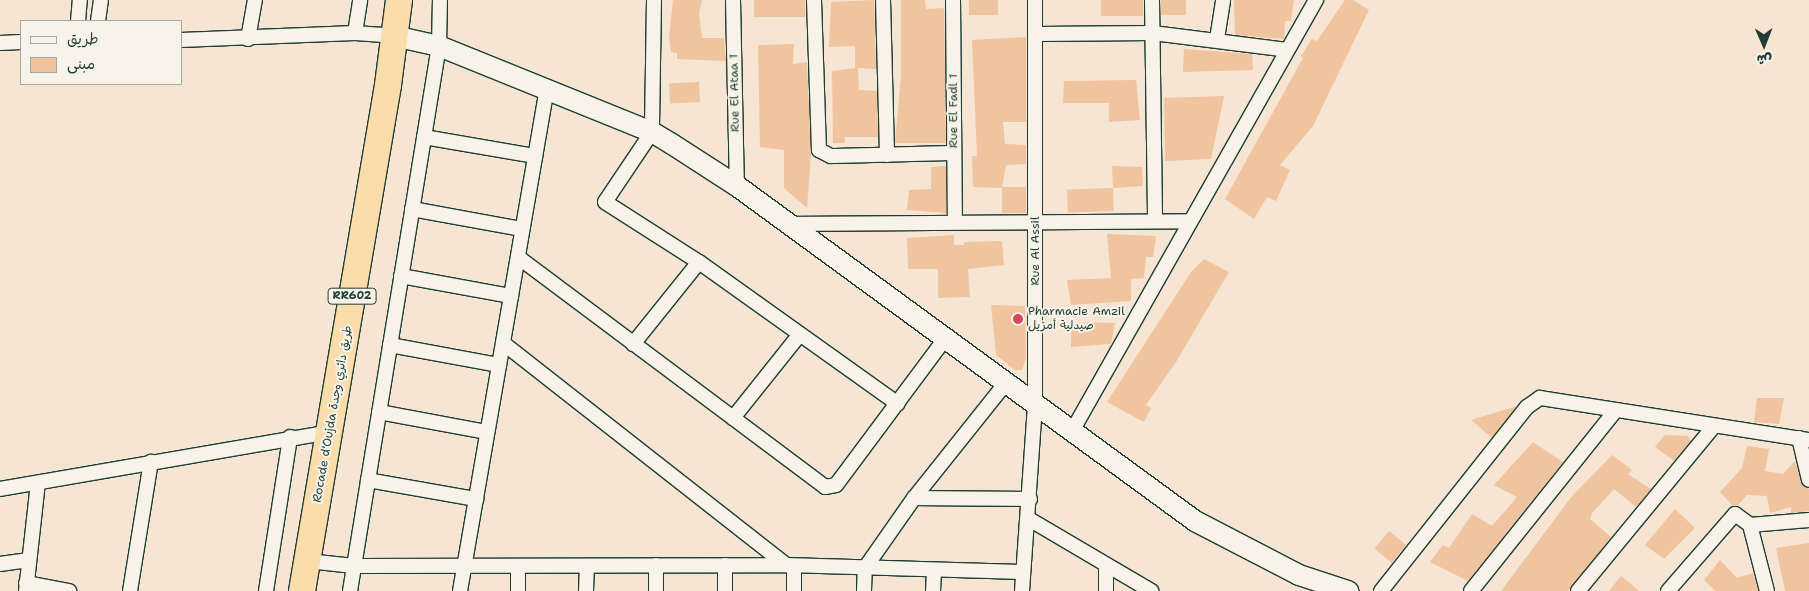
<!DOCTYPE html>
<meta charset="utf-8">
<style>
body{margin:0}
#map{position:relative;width:1809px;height:591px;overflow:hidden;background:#f5e5d2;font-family:"Shantell Sans","Playpen Sans Arabic",sans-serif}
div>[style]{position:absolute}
.building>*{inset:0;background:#efc49f;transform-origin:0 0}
.roads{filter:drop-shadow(1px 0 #1f3d34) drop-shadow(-1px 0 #1f3d34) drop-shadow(0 1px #1f3d34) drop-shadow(0 -1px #1f3d34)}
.street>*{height:14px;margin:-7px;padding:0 7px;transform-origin:7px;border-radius:7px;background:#f7f3e8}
.secondary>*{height:20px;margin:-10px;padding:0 10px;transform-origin:10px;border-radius:10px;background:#f7f3e8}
.highway>*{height:26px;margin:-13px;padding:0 13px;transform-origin:13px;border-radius:13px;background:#faddab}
.dots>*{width:14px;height:14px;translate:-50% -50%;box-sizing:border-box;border:2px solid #f7f3e8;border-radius:50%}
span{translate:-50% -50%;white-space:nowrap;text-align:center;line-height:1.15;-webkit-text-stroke:4px #f7f3e8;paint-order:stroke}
.shield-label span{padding:1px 4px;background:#f7f3e8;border:1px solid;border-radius:4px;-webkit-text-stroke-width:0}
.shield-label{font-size:11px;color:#1f3d34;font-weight:700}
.street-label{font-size:12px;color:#1f3d34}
.poi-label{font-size:12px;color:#1f3d34}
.left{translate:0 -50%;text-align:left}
.legend{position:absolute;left:20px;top:20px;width:162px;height:65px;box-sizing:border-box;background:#f7f3e8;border:1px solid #a1aaa0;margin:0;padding:6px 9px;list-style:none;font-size:15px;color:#1f3d34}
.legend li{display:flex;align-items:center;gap:10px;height:25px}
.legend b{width:25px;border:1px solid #a1aaa0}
.north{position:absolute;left:1739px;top:20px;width:50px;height:50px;-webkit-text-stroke:4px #f7f3e8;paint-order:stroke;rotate:179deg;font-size:14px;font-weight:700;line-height:20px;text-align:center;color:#1f3d34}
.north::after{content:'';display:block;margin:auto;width:18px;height:22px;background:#1f3d34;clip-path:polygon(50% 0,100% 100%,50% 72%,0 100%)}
</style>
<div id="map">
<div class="building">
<div style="clip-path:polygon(673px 0,702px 0,699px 14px,702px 38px,724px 38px,726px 61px,677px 59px,677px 53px,671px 52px,669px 37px)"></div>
<div style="left:754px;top:0;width:51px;height:17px"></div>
<div style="clip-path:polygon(874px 0,876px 69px,858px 68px,859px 90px,877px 91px,878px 137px,845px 137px,845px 143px,833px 143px,832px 71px,855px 68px,855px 46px,829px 47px,831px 2px)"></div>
<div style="clip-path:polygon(901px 0,925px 0,926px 9px,944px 8px,946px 143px,895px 143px,901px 76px)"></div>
<div style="left:969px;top:0;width:29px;height:15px"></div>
<div style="left:1101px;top:0;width:42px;height:16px"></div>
<div style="left:1161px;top:0;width:25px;height:15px"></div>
<div style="clip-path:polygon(1234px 0,1294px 0,1291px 21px,1285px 21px,1284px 39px,1235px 35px)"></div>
<div style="clip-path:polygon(1345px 0,1353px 0,1369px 10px,1313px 126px,1280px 165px,1290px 170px,1276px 201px,1267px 197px,1254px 219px,1225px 199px,1303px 58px,1301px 56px,1312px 39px,1317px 41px)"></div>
<div style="clip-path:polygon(1026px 37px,1026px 122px,1003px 122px,1005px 144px,1026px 145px,1026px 164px,1006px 165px,1002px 188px,973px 187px,972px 156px,977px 156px,972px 40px)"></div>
<div style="clip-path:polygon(794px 44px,793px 64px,807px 62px,811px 154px,807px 208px,784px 188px,784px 150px,760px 147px,758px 45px)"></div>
<div style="clip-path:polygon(1184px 49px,1252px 54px,1253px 70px,1183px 72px)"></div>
<div style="clip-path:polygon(1136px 80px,1140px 120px,1109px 122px,1109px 103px,1063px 103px,1064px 81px)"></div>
<div style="left:699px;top:82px;width:20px;height:30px;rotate:87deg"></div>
<div style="clip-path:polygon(1224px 96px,1211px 159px,1165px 161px,1164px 98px)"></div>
<div style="clip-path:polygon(946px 166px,946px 213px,907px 210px,909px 190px,931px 189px,931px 167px)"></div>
<div style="clip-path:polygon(1112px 166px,1142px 167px,1143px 186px,1113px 188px)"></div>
<div style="left:1026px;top:187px;width:26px;height:24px;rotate:90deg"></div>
<div style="left:1113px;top:188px;width:23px;height:46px;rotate:88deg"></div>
<div style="clip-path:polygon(1107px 234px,1156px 236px,1153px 257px,1146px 257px,1144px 278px,1131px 279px,1131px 301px,1071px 305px,1067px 280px,1111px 278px)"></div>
<div style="clip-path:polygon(954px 235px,954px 245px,964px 245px,964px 242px,1002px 241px,1004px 265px,968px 269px,970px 297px,938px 298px,938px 269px,908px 269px,907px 238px)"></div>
<div style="clip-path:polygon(1204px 259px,1229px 272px,1176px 362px,1146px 405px,1151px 408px,1144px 422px,1107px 402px,1191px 272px)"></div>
<div style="clip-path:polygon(991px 305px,1025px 306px,1026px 358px,1022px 370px,1015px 370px,996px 355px)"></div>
<div style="clip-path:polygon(1071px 322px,1115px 323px,1111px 344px,1071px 347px)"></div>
<div style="clip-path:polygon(1757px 398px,1784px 398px,1779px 424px,1754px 422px)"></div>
<div style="clip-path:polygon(1517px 406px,1492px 438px,1471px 420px)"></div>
<div style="clip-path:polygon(1665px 435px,1688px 436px,1691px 441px,1674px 461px,1655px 447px)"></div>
<div style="clip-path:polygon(1533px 442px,1563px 462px,1468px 581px,1430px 562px,1443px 545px,1449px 548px,1472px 514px,1492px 526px,1517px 497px,1494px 485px)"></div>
<div style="clip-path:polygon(1747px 446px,1769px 449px,1765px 471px,1783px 474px,1795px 461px,1801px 482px,1809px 489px,1809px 511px,1791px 513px,1791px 507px,1770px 513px,1767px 496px,1747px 495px,1737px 506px,1733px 506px,1720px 492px,1742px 468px)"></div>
<div style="clip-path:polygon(1612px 455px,1632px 470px,1628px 474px,1651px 489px,1636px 507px,1614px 489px,1592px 513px,1590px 519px,1611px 537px,1569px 591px,1501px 591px,1572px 496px)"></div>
<div style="clip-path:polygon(1675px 509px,1695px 528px,1664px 559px,1645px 545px)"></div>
<div style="left:1389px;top:531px;width:22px;height:23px;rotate:39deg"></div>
<div style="clip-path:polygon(1809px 543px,1809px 591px,1785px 591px,1776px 548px)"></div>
<div style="clip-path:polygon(1720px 560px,1737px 578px,1753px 573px,1758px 591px,1716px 591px,1704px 580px)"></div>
<div style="clip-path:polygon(1621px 576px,1639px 591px,1609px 591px)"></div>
</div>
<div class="roads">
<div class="street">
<div style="left:654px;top:0;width:132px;rotate:90.9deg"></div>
<div style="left:652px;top:132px;width:84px;rotate:123.9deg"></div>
<div style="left:605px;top:202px;width:112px;rotate:32.6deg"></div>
<div style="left:699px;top:262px;width:244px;rotate:35.5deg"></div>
<div style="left:733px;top:0;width:186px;rotate:88.8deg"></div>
<div style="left:814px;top:0;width:150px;rotate:88.1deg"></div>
<div style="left:819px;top:150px;width:13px;rotate:27deg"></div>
<div style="left:831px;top:156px;width:123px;rotate:-1.4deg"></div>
<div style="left:883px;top:0;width:155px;rotate:88.5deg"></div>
<div style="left:953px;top:0;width:222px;rotate:89.5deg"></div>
<div style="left:1152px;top:0;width:221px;rotate:89.2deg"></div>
<div style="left:78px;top:21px;width:21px;rotate:-85deg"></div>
<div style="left:98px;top:21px;width:21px;rotate:-82deg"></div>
<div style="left:355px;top:33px;width:33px;rotate:-81deg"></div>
<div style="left:1036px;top:34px;width:117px;rotate:-0.5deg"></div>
<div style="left:1153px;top:33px;width:135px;rotate:7.2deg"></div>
<div style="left:248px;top:39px;width:40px;rotate:-80deg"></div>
<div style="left:1217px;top:39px;width:39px;rotate:-81deg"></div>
<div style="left:181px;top:40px;width:174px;rotate:-2.3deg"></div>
<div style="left:355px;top:33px;width:39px;rotate:4deg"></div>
<div style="left:0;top:43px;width:21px;rotate:-3deg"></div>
<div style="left:424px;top:137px;width:113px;rotate:9.7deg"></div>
<div style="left:412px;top:209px;width:112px;rotate:10.3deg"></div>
<div style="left:789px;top:224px;width:401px;rotate:-0.4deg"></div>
<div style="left:518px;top:257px;width:384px;rotate:36.8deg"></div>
<div style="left:825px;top:487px;width:11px;rotate:-10deg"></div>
<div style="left:836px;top:485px;width:181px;rotate:-53.3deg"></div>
<div style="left:401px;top:276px;width:112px;rotate:10.3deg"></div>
<div style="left:503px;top:343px;width:360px;rotate:38.1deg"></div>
<div style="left:633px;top:344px;width:105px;rotate:-51.2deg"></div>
<div style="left:390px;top:345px;width:111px;rotate:10.4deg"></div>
<div style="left:379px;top:412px;width:110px;rotate:10.5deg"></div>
<div style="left:733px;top:418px;width:107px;rotate:-51.4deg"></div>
<div style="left:1071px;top:433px;width:498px;rotate:-60.5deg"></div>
<div style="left:1799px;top:438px;width:43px;rotate:76.6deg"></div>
<div style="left:368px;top:480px;width:110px;rotate:10deg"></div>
<div style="left:0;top:489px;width:335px;rotate:-9.8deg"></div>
<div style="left:914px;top:498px;width:116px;rotate:0.5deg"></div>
<div style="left:1029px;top:519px;width:142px;rotate:30.5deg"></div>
<div style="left:1750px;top:525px;width:59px;rotate:-4.8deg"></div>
<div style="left:308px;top:561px;width:46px;rotate:6.2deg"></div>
<div style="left:354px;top:566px;width:432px;rotate:-0.1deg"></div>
<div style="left:786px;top:565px;width:237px;rotate:1.7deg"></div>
<div style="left:0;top:564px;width:29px;rotate:-8deg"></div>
<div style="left:725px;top:565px;width:26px;rotate:90deg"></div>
<div style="left:26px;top:583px;width:44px;rotate:10.5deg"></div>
<div style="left:26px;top:591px;width:109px;rotate:-83.7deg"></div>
<div style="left:130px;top:591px;width:131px;rotate:-80.8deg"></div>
<div style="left:266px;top:591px;width:156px;rotate:-81.1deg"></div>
<div style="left:350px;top:591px;width:552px;rotate:-80.73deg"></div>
<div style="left:439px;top:46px;width:46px;rotate:-88.8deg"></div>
<div style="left:460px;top:591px;width:510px;rotate:-80.19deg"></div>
<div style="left:518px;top:591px;width:25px;rotate:-90deg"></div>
<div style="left:586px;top:591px;width:25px;rotate:-88deg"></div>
<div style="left:656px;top:591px;width:26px;rotate:-90deg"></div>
<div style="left:794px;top:591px;width:25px;rotate:-90deg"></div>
<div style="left:864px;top:591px;width:23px;rotate:-88deg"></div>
<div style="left:865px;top:568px;width:85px;rotate:-55deg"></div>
<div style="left:914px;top:498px;width:146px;rotate:-51.4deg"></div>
<div style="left:933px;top:591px;width:21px;rotate:-87deg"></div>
<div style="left:1022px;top:591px;width:185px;rotate:-86deg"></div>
<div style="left:1035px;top:406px;width:406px;rotate:-90deg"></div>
<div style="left:1106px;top:591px;width:25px;rotate:-90deg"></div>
<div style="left:1381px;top:591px;width:235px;rotate:-51.6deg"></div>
<div style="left:1527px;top:407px;width:16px;rotate:-35deg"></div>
<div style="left:1540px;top:398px;width:272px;rotate:8.9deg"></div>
<div style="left:1471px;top:591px;width:231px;rotate:-51.3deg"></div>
<div style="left:1578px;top:591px;width:214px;rotate:-50.5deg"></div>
<div style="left:1668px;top:591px;width:102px;rotate:-49deg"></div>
<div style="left:1735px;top:514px;width:19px;rotate:36deg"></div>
<div style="left:1750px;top:525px;width:68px;rotate:75.6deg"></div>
</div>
<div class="secondary">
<div style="left:394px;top:36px;width:46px;rotate:12.5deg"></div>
<div style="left:439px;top:46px;width:230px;rotate:22deg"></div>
<div style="left:652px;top:132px;width:23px;rotate:31deg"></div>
<div style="left:672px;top:144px;width:77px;rotate:32.9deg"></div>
<div style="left:737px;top:186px;width:567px;rotate:36.18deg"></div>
<div style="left:1195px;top:521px;width:117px;rotate:27.4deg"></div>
<div style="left:1299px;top:575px;width:52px;rotate:18.1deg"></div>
</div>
<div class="highway">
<div style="left:302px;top:591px;width:513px;rotate:-80.35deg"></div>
<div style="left:388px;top:85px;width:86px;rotate:-82.6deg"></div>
</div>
</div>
<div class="dots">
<div style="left:1018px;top:319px;background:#d1495b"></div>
</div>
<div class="shield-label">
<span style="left:352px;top:296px">RR602</span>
</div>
<div class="street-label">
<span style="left:735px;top:93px;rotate:-91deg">Rue El Ataa 1</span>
<span style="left:954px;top:111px;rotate:-90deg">Rue El Fadl 1</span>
<span style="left:1036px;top:251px;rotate:-90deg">Rue Al Assil</span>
<span style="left:333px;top:414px;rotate:-80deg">Rocade d'Oujda طريق دائري وجدة</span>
</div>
<div class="poi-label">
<span class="left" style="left:1028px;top:319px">Pharmacie Amzil<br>صيدلية أمزيل</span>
</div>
<ul class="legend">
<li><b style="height:6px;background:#f7f3e8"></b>طريق</li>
<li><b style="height:14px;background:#efc49f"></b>مبنى</li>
</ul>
<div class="north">ش</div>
</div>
